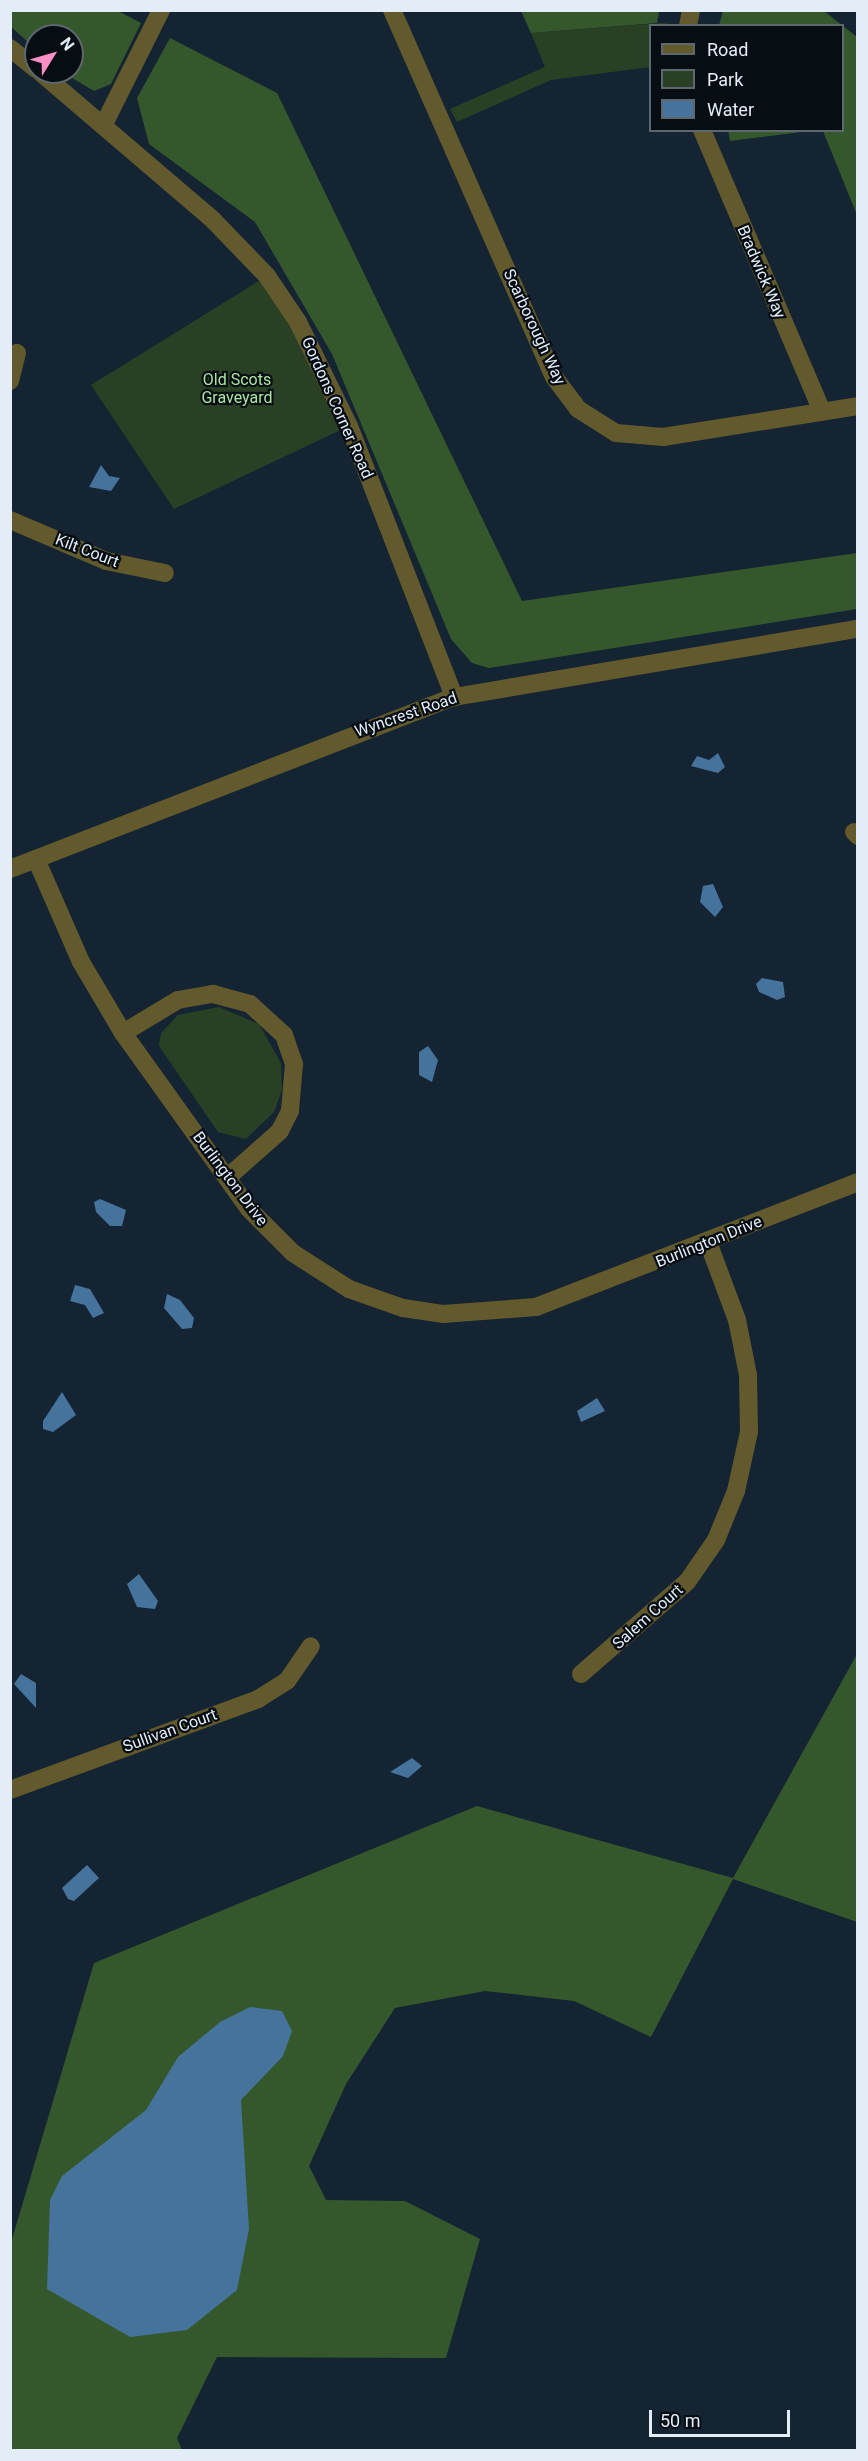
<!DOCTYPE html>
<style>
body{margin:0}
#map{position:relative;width:868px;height:2461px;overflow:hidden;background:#142432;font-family:Roboto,sans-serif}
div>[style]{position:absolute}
.green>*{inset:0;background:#2a4025}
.forest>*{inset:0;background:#34582c}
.water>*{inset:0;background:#45739b}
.minor>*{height:18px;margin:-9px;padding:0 9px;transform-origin:9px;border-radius:9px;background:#62592d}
span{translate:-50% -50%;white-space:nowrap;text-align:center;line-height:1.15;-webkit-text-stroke:4.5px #060d13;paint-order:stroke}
.street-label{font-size:16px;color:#e3edf7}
.park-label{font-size:16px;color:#ace59f}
.frame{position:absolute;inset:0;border:12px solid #e3edf7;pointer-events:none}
.legend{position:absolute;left:649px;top:24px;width:195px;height:108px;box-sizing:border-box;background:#060d13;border:2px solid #5e676e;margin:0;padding:8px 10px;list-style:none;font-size:18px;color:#e3edf7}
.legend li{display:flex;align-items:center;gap:12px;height:30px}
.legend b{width:30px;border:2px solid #5e676e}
.north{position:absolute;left:24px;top:24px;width:60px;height:60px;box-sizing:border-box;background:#060d13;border:2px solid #5e676e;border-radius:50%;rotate:53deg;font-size:16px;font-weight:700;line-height:24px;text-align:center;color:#e3edf7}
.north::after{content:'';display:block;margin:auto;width:21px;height:27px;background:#fb8fc5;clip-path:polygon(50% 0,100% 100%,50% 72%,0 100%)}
.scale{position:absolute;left:649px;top:2410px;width:141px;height:27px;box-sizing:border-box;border:3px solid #e3edf7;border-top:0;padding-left:8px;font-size:18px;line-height:21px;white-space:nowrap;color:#e3edf7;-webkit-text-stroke:4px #060d13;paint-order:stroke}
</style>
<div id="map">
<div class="green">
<div style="clip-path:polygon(676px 22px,650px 26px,650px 67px,551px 80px,457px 122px,450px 109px,545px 67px,531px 33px)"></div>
<div style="clip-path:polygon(267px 276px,349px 426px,174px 509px,91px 385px)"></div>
<div style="clip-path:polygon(219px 1007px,259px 1024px,281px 1063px,282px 1090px,274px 1112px,246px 1139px,218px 1132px,159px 1046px,161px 1033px,178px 1015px)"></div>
</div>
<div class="forest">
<div style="clip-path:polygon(11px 10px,118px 11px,141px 23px,111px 84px,94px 91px,62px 72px,72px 72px,72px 36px,36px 36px,36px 49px,11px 27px)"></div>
<div style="clip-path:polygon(521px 11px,659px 11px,657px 23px,531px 33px)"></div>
<div style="clip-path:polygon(723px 11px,824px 11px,857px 37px,857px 215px,823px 131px,842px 130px,842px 26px,719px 25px)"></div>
<div style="clip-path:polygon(170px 38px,277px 93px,522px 601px,857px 553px,857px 609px,489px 668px,472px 663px,451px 639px,332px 354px,255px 222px,149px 144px,137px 98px)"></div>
<div style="clip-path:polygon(728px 130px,810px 130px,810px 131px,730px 141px)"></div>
<div style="clip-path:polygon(857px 1654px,857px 1922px,733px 1879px,651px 2037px,574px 2001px,485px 1991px,395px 2008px,346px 2084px,309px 2166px,326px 2200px,405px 2201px,480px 2239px,446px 2358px,217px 2357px,177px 2438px,182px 2450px,11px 2450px,10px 2246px,94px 1963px,477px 1806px,733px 1878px)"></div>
</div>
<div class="water">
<div style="clip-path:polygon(101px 465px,109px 476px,120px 478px,111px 491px,89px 487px)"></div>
<div style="clip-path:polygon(718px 753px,725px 767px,718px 773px,691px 766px,697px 756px,709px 760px)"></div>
<div style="clip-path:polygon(713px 884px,723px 907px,715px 917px,700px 902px,703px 886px)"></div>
<div style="clip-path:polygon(762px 978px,783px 982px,785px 997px,777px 1000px,759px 992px,756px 984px)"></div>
<div style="clip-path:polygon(428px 1046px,438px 1060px,432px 1082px,419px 1075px,419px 1052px)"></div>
<div style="clip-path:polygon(100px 1199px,126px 1210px,122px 1226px,110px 1226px,96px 1212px,94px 1202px)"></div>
<div style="clip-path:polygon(75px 1285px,90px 1289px,104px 1313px,93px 1318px,85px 1305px,70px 1301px)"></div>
<div style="clip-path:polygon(167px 1294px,180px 1300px,194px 1318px,192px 1328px,182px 1329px,164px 1308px)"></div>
<div style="clip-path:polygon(62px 1392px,76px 1415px,53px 1432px,43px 1429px,43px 1421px)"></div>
<div style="clip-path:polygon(597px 1398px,605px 1411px,581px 1422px,577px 1411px)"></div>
<div style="clip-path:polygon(139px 1574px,158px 1601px,155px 1609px,137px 1607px,127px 1584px)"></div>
<div style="clip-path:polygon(21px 1674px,36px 1683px,36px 1708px,14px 1684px)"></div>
<div style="clip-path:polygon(412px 1758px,422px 1766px,408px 1778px,390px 1772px)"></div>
<div style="clip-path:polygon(87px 1865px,99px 1878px,74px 1901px,68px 1899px,62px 1888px)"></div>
<div style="clip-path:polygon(250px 2007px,282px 2011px,292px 2031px,283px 2056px,241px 2100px,249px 2229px,237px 2290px,187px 2330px,130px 2337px,47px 2289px,50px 2200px,62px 2176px,146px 2110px,178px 2057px,220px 2022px)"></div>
</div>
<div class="minor">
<div style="left:392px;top:10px;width:401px;rotate:66.2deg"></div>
<div style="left:554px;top:377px;width:40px;rotate:53deg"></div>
<div style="left:578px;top:409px;width:45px;rotate:32.3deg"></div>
<div style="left:616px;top:433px;width:47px;rotate:4.9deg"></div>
<div style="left:663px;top:437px;width:197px;rotate:-9deg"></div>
<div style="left:688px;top:26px;width:16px;rotate:-79deg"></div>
<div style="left:10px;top:48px;width:33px;rotate:39deg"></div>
<div style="left:40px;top:72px;width:228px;rotate:40.5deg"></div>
<div style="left:213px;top:220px;width:78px;rotate:46deg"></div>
<div style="left:267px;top:276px;width:55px;rotate:56deg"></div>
<div style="left:298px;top:322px;width:116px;rotate:63.9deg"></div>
<div style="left:349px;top:426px;width:291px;rotate:68.8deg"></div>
<div style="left:104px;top:124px;width:127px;rotate:-63.4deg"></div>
<div style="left:702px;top:130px;width:306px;rotate:66.9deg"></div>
<div style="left:10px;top:381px;width:29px;rotate:-76deg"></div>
<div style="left:10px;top:520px;width:104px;rotate:23.1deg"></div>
<div style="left:106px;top:561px;width:60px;rotate:11.5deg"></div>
<div style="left:854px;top:832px;width:6px;rotate:45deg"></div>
<div style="left:36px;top:859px;width:112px;rotate:66.4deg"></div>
<div style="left:81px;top:962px;width:82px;rotate:59.4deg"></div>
<div style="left:123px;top:1033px;width:216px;rotate:54.4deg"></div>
<div style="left:249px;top:1209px;width:62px;rotate:45deg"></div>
<div style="left:293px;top:1253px;width:67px;rotate:32.7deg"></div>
<div style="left:349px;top:1289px;width:57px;rotate:19.4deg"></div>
<div style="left:403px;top:1308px;width:40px;rotate:8.5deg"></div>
<div style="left:443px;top:1314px;width:93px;rotate:-4.3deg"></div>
<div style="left:536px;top:1307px;width:345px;rotate:-21.2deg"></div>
<div style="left:10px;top:869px;width:476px;rotate:-21.2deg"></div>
<div style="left:454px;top:697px;width:410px;rotate:-9.6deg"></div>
<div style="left:123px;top:1033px;width:64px;rotate:-31deg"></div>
<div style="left:178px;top:1000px;width:36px;rotate:-10deg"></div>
<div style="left:213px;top:994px;width:38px;rotate:15deg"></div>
<div style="left:250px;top:1004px;width:46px;rotate:42.4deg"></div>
<div style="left:284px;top:1035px;width:31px;rotate:71deg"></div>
<div style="left:294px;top:1064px;width:47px;rotate:94.9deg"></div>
<div style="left:290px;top:1111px;width:22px;rotate:117deg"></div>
<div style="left:280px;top:1131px;width:69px;rotate:138.5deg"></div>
<div style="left:581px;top:1674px;width:140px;rotate:-41deg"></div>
<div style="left:687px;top:1582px;width:51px;rotate:-55.4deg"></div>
<div style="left:716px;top:1540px;width:53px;rotate:-67.8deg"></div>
<div style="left:736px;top:1491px;width:60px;rotate:-77.6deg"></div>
<div style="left:749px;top:1432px;width:57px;rotate:-91deg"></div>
<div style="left:748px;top:1375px;width:56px;rotate:-101.3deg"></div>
<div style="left:737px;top:1320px;width:83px;rotate:-110.4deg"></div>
<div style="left:10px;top:1790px;width:264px;rotate:-20.1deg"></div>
<div style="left:258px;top:1699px;width:34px;rotate:-32deg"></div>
<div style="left:287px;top:1681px;width:42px;rotate:-55.6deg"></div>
</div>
<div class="street-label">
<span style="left:761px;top:272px;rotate:67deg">Bradwick Way</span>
<span style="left:534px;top:327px;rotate:65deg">Scarborough Way</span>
<span style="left:337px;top:408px;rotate:66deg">Gordons Corner Road</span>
<span style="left:87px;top:551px;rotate:21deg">Kilt Court</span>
<span style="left:406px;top:715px;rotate:-19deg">Wyncrest Road</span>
<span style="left:230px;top:1179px;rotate:53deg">Burlington Drive</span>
<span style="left:709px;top:1242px;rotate:-22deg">Burlington Drive</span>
<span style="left:648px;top:1617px;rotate:-42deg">Salem Court</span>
<span style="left:170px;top:1731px;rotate:-20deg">Sullivan Court</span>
</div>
<div class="park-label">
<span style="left:237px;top:389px">Old Scots<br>Graveyard</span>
</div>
<div class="frame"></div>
<ul class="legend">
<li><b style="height:8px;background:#62592d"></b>Road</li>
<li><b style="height:16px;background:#2a4025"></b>Park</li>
<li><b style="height:16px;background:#45739b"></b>Water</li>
</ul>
<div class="north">N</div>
<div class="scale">50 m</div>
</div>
